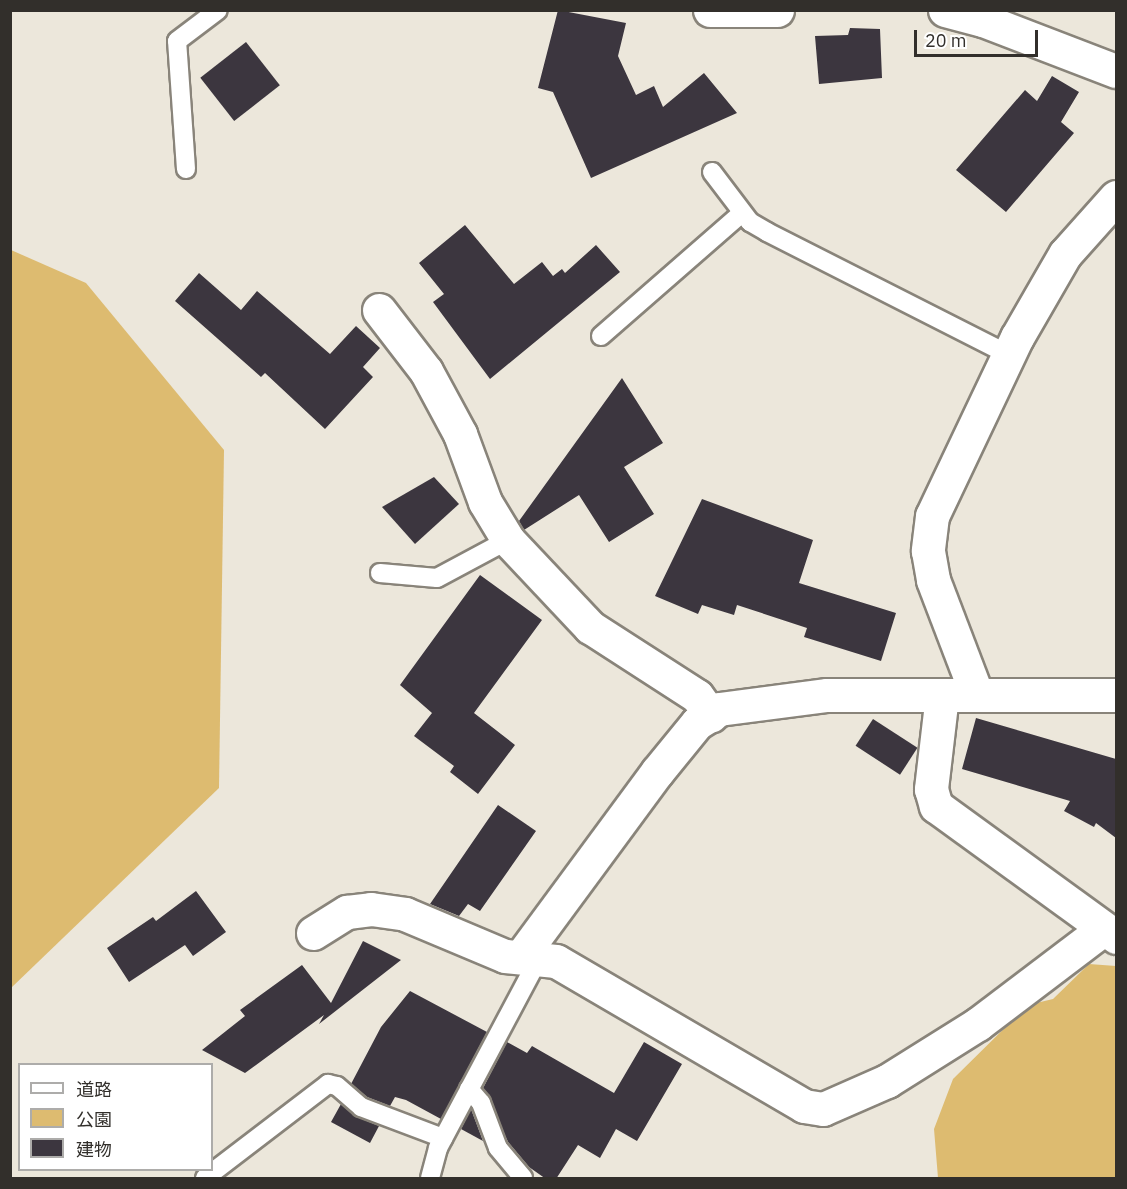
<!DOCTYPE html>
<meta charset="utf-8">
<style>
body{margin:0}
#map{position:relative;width:1127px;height:1189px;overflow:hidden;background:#ece7db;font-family:"IBM Plex Sans","Noto Sans JP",sans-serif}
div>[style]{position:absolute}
.green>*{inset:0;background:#ddbb70}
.building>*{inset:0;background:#3c363f;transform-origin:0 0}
.roads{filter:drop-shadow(2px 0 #89847a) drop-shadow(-2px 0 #89847a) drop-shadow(0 2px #89847a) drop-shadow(0 -2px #89847a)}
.service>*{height:18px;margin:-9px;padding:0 9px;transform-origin:9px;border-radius:9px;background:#fff}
.minor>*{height:33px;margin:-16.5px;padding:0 16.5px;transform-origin:16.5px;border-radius:16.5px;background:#fff}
.tertiary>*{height:33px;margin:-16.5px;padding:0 16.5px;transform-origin:16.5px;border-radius:16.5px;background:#fff}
span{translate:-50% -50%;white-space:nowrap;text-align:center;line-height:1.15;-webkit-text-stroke:6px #fff;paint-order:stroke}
.frame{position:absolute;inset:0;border:12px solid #322f2b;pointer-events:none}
.legend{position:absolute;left:18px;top:1063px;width:195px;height:108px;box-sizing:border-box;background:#fff;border:2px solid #adacaa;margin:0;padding:8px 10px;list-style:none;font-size:18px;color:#322f2b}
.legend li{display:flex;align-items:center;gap:12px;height:30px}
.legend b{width:30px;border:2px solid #adacaa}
.scale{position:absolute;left:914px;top:30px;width:124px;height:27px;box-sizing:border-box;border:3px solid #322f2b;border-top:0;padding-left:8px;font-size:18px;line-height:21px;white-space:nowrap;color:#322f2b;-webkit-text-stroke:4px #fff;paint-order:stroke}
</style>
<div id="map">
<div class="green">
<div style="clip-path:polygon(11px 250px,86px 283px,224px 450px,219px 788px,11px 988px)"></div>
<div style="clip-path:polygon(1089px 964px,1116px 966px,1116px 1178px,938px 1178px,934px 1129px,953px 1079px,1028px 1005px,1053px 999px)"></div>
</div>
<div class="building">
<div style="clip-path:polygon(558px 10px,626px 23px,618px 56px,636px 95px,654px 86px,663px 107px,704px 73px,737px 113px,591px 178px,553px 92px,538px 88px)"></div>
<div style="clip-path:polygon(850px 28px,880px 29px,882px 78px,819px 84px,815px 36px,848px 35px)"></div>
<div style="left:246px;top:42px;width:55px;height:58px;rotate:52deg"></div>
<div style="clip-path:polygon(1052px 76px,1079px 92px,1061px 122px,1074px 133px,1006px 212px,956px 170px,1025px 90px,1037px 101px)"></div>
<div style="clip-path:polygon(465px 225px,514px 284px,542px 262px,553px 276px,562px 269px,565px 273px,596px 245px,620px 272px,490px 379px,433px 302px,444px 294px,419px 263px)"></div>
<div style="clip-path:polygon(199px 273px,241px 310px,257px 291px,330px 354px,356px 326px,380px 348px,363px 367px,373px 377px,325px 429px,265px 373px,261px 377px,175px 301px)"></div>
<div style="clip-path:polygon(622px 378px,663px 443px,624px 467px,654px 514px,609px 542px,579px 495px,524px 530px,519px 521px)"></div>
<div style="clip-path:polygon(434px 477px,459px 504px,415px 544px,382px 507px)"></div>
<div style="clip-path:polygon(702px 499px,813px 540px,799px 583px,896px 613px,881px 661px,804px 637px,807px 628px,737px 605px,734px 615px,702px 605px,698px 614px,655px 596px)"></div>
<div style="clip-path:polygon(480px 575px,542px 620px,474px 713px,515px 745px,478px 794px,450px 772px,454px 766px,414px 736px,432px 713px,400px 685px)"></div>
<div style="clip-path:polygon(976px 718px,1116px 759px,1116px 838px,1096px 823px,1094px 827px,1064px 811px,1070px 801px,962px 769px)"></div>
<div style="left:873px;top:719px;width:53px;height:32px;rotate:33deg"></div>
<div style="clip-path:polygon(498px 805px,536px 831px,480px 911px,468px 904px,459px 916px,430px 904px)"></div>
<div style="clip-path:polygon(196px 891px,226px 932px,193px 956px,185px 945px,129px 982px,107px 948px,153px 917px,156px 921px)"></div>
<div style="clip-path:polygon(363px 941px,401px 960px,319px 1024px,324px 1015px,245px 1073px,202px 1050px,245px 1016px,240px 1010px,302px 965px,331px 1003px)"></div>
<div style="clip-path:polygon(410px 991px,487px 1032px,441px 1119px,406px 1100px,395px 1097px,390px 1106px,367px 1097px,351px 1084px,381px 1027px)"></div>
<div style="clip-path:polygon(507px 1042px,527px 1053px,532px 1046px,614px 1093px,644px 1042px,682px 1064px,637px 1141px,616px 1129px,600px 1158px,578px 1145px,556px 1179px,546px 1179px,529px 1167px,508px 1142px,483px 1088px)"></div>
<div style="clip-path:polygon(341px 1104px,357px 1117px,379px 1126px,370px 1143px,331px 1122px)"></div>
<div style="clip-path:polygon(471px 1109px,483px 1141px,461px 1129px)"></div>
</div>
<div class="roads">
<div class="service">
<div style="left:186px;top:169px;width:128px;rotate:-94deg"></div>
<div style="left:177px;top:41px;width:51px;rotate:-37.1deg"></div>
<div style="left:712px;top:172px;width:63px;rotate:52.8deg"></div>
<div style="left:750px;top:222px;width:20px;rotate:30deg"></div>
<div style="left:767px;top:232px;width:271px;rotate:26.9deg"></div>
<div style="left:601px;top:336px;width:187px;rotate:-41.1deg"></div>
<div style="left:380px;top:573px;width:57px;rotate:5deg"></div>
<div style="left:437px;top:578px;width:81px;rotate:-28.2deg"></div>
<div style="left:469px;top:1089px;width:18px;rotate:49deg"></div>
<div style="left:481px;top:1103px;width:48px;rotate:69.3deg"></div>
<div style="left:498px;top:1148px;width:39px;rotate:50deg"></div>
<div style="left:205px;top:1178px;width:155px;rotate:-37.4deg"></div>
<div style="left:328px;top:1084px;width:9px;rotate:13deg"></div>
<div style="left:337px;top:1086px;width:32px;rotate:41deg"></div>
<div style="left:361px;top:1107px;width:88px;rotate:20.7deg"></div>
<div style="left:430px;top:1178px;width:31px;rotate:-75deg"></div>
<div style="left:438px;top:1148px;width:215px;rotate:-62deg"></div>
</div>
<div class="minor">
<div style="left:1116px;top:197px;width:76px;rotate:131.8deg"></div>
<div style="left:1065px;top:254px;width:96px;rotate:120deg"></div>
<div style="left:1017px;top:337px;width:198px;rotate:115.4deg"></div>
<div style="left:932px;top:516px;width:35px;rotate:97deg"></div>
<div style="left:928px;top:551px;width:29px;rotate:80deg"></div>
<div style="left:933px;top:580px;width:123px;rotate:69.1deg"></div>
<div style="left:977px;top:695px;width:139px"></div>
<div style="left:379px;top:310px;width:77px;rotate:52.4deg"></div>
<div style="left:426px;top:371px;width:72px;rotate:61.6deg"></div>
<div style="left:460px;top:434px;width:72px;rotate:69.8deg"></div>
<div style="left:485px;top:502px;width:44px;rotate:58.8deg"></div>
<div style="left:508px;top:540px;width:120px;rotate:46.7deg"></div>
<div style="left:590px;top:627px;width:127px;rotate:32.8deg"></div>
<div style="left:697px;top:696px;width:24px;rotate:54deg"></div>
<div style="left:942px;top:695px;width:95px;rotate:96.7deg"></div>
<div style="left:931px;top:789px;width:18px;rotate:74deg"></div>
<div style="left:936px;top:806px;width:223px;rotate:36deg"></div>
<div style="left:313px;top:933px;width:40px;rotate:-32deg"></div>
<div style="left:347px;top:912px;width:24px;rotate:-7deg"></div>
<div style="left:371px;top:909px;width:34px;rotate:8deg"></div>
<div style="left:405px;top:914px;width:108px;rotate:22.8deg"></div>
<div style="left:505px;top:956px;width:51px;rotate:5.6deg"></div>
<div style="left:556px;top:961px;width:287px;rotate:30.3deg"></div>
<div style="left:804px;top:1106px;width:19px;rotate:9deg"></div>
<div style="left:823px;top:1109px;width:70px;rotate:-23.6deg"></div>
<div style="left:887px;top:1081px;width:107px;rotate:-32.1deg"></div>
<div style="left:978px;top:1024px;width:157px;rotate:-37.2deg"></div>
<div style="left:522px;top:955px;width:227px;rotate:-53.6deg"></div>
<div style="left:657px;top:772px;width:63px;rotate:-50.8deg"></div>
<div style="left:697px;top:723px;width:26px;rotate:-32deg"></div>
<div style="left:719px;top:709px;width:109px;rotate:-7.4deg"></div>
<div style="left:827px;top:695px;width:150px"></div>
</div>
<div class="tertiary">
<div style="left:710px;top:10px;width:67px"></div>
<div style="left:945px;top:10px;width:39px;rotate:15deg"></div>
<div style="left:983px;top:20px;width:142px;rotate:21deg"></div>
</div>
</div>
<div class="frame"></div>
<ul class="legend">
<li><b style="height:8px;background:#fff"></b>道路</li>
<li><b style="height:16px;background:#ddbb70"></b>公園</li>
<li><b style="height:16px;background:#3c363f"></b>建物</li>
</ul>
<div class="scale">20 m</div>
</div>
